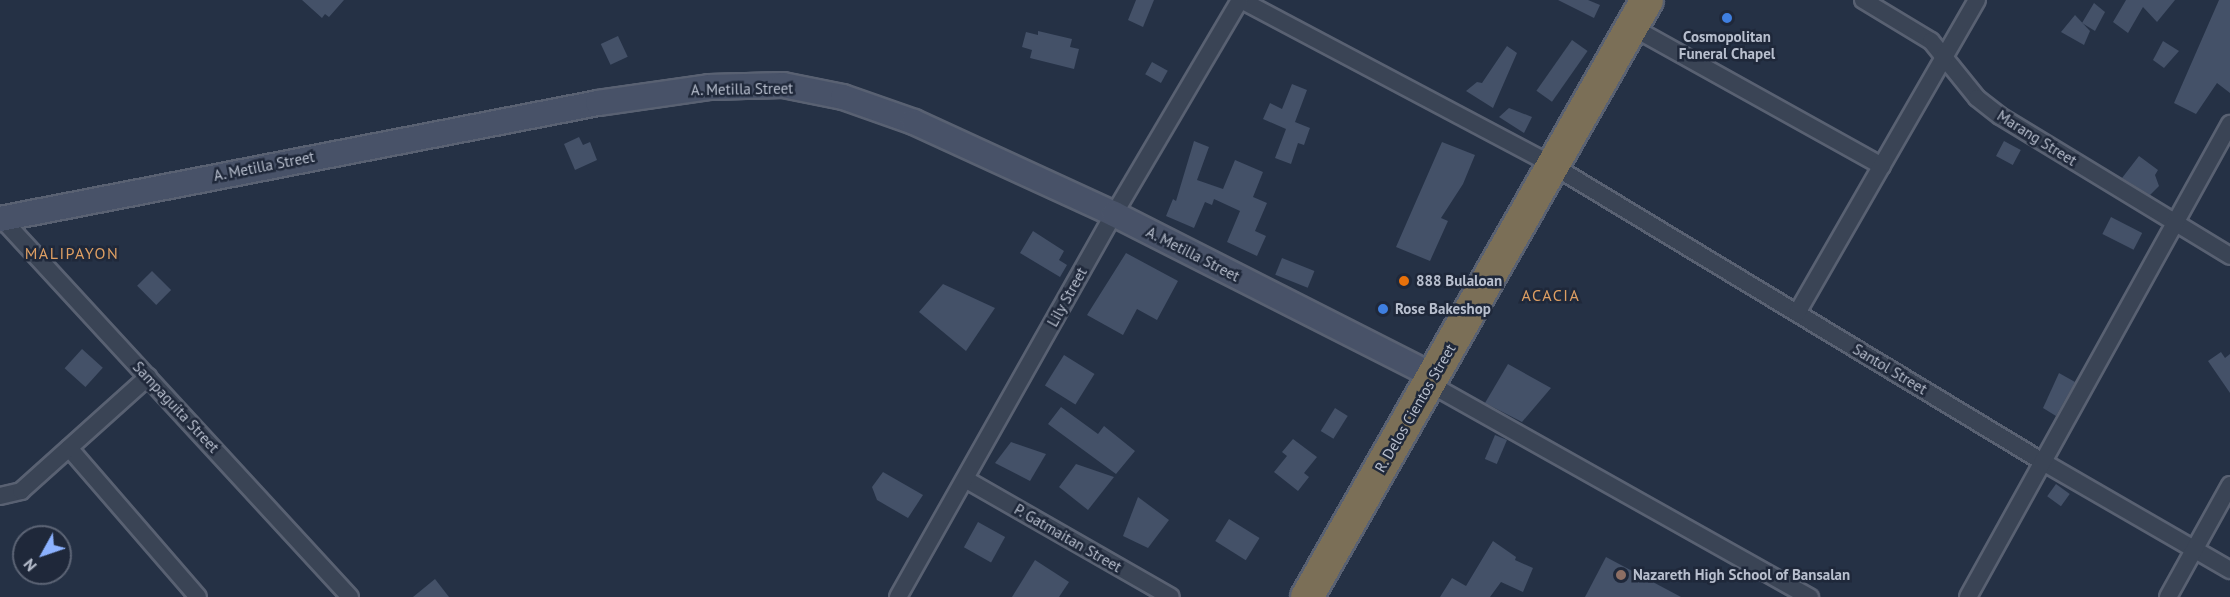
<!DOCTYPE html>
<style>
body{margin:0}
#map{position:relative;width:2230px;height:597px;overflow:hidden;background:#253145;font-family:"PT Sans",sans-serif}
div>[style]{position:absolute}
.building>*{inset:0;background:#445168;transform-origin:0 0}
.roads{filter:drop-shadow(2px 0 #596172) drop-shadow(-2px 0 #596172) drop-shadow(0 2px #596172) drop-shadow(0 -2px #596172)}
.street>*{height:16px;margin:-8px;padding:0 8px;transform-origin:8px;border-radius:8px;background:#3a4455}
.secondary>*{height:24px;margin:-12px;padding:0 12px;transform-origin:12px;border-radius:12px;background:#485268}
.highway>*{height:32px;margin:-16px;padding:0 16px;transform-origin:16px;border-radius:16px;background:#7b6f57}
.dots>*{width:16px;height:16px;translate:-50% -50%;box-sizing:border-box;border:3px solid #1f283a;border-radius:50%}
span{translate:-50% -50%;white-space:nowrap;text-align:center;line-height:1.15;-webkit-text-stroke:5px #1f283a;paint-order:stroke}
.poi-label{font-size:15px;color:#b8bfce;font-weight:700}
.left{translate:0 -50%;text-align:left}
.street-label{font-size:15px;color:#b8bfce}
.neighbourhood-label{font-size:16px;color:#de9f63;letter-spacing:1.5px}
.north{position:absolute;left:12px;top:525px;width:60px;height:60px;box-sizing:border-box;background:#1f283a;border:2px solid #5c6475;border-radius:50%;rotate:230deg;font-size:16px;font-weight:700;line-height:24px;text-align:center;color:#b8bfce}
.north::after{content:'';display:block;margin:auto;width:21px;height:27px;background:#8cb2ff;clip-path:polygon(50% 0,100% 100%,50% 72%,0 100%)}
</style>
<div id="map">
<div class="building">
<div style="clip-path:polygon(302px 0,344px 0,329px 17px,325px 14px,322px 18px)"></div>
<div style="clip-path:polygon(1136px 0,1154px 0,1143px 27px,1128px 20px)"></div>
<div style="clip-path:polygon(1558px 0,1588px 0,1600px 5px,1594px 18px)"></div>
<div style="clip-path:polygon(2126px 0,2175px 0,2157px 22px,2143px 7px,2128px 33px,2113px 22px)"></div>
<div style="clip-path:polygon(2219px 0,2230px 0,2230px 93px,2217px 83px,2196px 114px,2174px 103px)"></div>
<div style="clip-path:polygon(2094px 3px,2105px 12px,2095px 31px,2082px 23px)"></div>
<div style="clip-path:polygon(2075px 15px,2090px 31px,2084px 45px,2061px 32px)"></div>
<div style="clip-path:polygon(1038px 31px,1072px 39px,1070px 47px,1079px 49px,1074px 69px,1030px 58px,1032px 50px,1022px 47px,1026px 32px,1038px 35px)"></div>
<div style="left:618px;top:36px;width:23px;height:19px;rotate:65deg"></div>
<div style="left:1572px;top:40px;width:19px;height:62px;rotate:35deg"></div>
<div style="clip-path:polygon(2163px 41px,2179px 51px,2164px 68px,2153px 60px)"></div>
<div style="clip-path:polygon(1507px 46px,1517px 53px,1493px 108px,1466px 91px,1477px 82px,1482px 83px)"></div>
<div style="left:1152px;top:62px;width:18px;height:14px;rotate:29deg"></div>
<div style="clip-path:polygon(1292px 84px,1307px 90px,1295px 122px,1310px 128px,1304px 145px,1298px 143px,1291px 164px,1275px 158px,1286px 129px,1263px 119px,1270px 103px,1282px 109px)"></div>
<div style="clip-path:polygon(1509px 108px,1532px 117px,1524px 133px,1499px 117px)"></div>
<div style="clip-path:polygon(579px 137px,583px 145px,590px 142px,597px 160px,575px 170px,564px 144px)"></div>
<div style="clip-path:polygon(1194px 141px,1209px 147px,1197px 180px,1223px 189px,1235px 160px,1263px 172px,1253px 197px,1267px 203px,1255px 231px,1266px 236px,1257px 256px,1227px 242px,1240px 211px,1214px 199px,1212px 205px,1205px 202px,1194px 228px,1166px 216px,1173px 199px,1176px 201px)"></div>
<div style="left:2004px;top:141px;width:19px;height:17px;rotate:28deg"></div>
<div style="clip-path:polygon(1442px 142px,1475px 155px,1463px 184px,1441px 218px,1448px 221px,1430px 261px,1396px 247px)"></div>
<div style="clip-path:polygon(2139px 156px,2158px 170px,2155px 175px,2159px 186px,2150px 195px,2122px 178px)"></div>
<div style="left:2111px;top:217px;width:35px;height:19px;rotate:27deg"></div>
<div style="clip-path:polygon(1033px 231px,1064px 251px,1059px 260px,1067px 265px,1060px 277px,1020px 253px)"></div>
<div style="clip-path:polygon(1126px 253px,1178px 281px,1157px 320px,1137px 309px,1123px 335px,1087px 315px)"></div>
<div style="left:1282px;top:258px;width:35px;height:18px;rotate:22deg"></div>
<div style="left:152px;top:271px;width:27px;height:21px;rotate:45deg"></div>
<div style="clip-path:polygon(943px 284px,995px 308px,966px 351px,919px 312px)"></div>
<div style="left:82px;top:349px;width:28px;height:26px;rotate:42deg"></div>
<div style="clip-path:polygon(2221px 352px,2225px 358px,2230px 354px,2230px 393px,2208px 361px)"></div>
<div style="left:1064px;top:355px;width:36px;height:36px;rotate:32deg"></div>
<div style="clip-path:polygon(1508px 364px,1551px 388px,1522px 422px,1485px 403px)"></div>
<div style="clip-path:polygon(2059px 373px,2075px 382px,2056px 416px,2043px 408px)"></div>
<div style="clip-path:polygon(1061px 407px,1098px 434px,1104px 426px,1135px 451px,1116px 474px,1048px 424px)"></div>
<div style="left:1335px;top:408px;width:15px;height:27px;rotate:32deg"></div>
<div style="left:1495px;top:435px;width:13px;height:26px;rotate:23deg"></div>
<div style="clip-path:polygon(1293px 439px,1317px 457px,1304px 473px,1309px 477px,1298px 491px,1274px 472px,1287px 456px,1282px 452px)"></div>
<div style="clip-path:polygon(1011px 442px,1046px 454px,1030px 481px,995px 463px)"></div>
<div style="clip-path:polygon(1076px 464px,1114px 477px,1088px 510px,1059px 487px)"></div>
<div style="clip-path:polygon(883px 472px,923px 495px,908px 518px,877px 500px,872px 487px)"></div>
<div style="left:2056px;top:484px;width:17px;height:15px;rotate:36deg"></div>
<div style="clip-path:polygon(1138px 497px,1169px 520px,1148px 548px,1123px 536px)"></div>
<div style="left:1229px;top:519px;width:36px;height:26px;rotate:32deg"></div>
<div style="left:978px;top:522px;width:31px;height:29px;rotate:29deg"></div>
<div style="clip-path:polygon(1493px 541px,1516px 557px,1515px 560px,1533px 568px,1523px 592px,1501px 582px,1490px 597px,1440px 597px,1452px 578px,1466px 586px)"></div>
<div style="clip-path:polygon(1606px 557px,1681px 597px,1585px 597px)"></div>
<div style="clip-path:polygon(1035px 560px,1069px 582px,1059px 597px,1012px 597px)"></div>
<div style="clip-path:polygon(435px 579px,449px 597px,413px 597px)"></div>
</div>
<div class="roads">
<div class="street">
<div style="left:1241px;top:0;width:352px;rotate:27.9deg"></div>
<div style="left:1552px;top:165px;width:574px;rotate:31.17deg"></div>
<div style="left:2043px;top:462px;width:216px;rotate:30deg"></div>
<div style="left:1863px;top:0;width:79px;rotate:31.1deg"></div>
<div style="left:1931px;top:41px;width:73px;rotate:51.1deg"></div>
<div style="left:1977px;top:98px;width:29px;rotate:38deg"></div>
<div style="left:2000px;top:116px;width:269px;rotate:31.3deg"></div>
<div style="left:1632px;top:27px;width:286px;rotate:29.1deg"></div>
<div style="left:2px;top:219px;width:514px;rotate:47.37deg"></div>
<div style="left:1797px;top:313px;width:361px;rotate:-60.1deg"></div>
<div style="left:1428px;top:383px;width:438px;rotate:29.3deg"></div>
<div style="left:69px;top:448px;width:197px;rotate:49.1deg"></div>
<div style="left:965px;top:479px;width:237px;rotate:29.8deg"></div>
<div style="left:0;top:496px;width:22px;rotate:-13deg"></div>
<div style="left:21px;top:491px;width:171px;rotate:-41.9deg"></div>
<div style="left:898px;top:597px;width:440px;rotate:-60.6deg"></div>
<div style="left:1114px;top:214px;width:248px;rotate:-59.5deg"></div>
<div style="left:1968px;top:597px;width:541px;rotate:-61.02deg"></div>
<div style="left:2168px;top:597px;width:128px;rotate:-61deg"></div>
</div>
<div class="secondary">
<div style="left:0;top:219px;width:609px;rotate:-10.98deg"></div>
<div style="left:598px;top:103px;width:112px;rotate:-8.2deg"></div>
<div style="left:709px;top:87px;width:74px;rotate:-1.5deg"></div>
<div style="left:783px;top:85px;width:61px;rotate:11.3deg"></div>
<div style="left:843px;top:97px;width:75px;rotate:19.4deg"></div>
<div style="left:914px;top:122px;width:220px;rotate:24.7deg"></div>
<div style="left:1114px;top:214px;width:358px;rotate:26.9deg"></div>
</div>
<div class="highway">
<div style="left:1307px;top:597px;width:687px;rotate:-60.34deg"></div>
</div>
</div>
<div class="dots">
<div style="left:1727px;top:18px;background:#3f7fe0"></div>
<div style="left:1404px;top:281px;background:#e8710a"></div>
<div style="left:1383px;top:309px;background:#3f7fe0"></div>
<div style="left:1621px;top:575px;background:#8d6e63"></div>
</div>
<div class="poi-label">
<span style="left:1727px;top:45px">Cosmopolitan<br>Funeral Chapel</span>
<span class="left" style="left:1416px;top:281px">888 Bulaloan</span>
<span class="left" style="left:1395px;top:309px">Rose Bakeshop</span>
<span class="left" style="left:1633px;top:575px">Nazareth High School of Bansalan</span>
</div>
<div class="street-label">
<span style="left:742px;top:89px;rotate:-1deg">A. Metilla Street</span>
<span style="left:2037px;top:138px;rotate:32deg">Marang Street</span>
<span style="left:264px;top:166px;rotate:-11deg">A. Metilla Street</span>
<span style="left:1193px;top:254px;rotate:27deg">A. Metilla Street</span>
<span style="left:1067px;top:297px;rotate:-61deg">Lily Street</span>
<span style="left:1890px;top:369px;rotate:31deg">Santol Street</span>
<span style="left:176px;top:407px;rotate:47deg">Sampaguita Street</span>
<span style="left:1415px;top:408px;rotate:-60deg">R. Delos Cientos Street</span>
<span style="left:1068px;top:538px;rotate:30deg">P. Gatmaitan Street</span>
</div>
<div class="neighbourhood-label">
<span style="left:72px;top:253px">MALIPAYON</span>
<span style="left:1551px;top:295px">ACACIA</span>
</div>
<div class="north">N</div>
</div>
